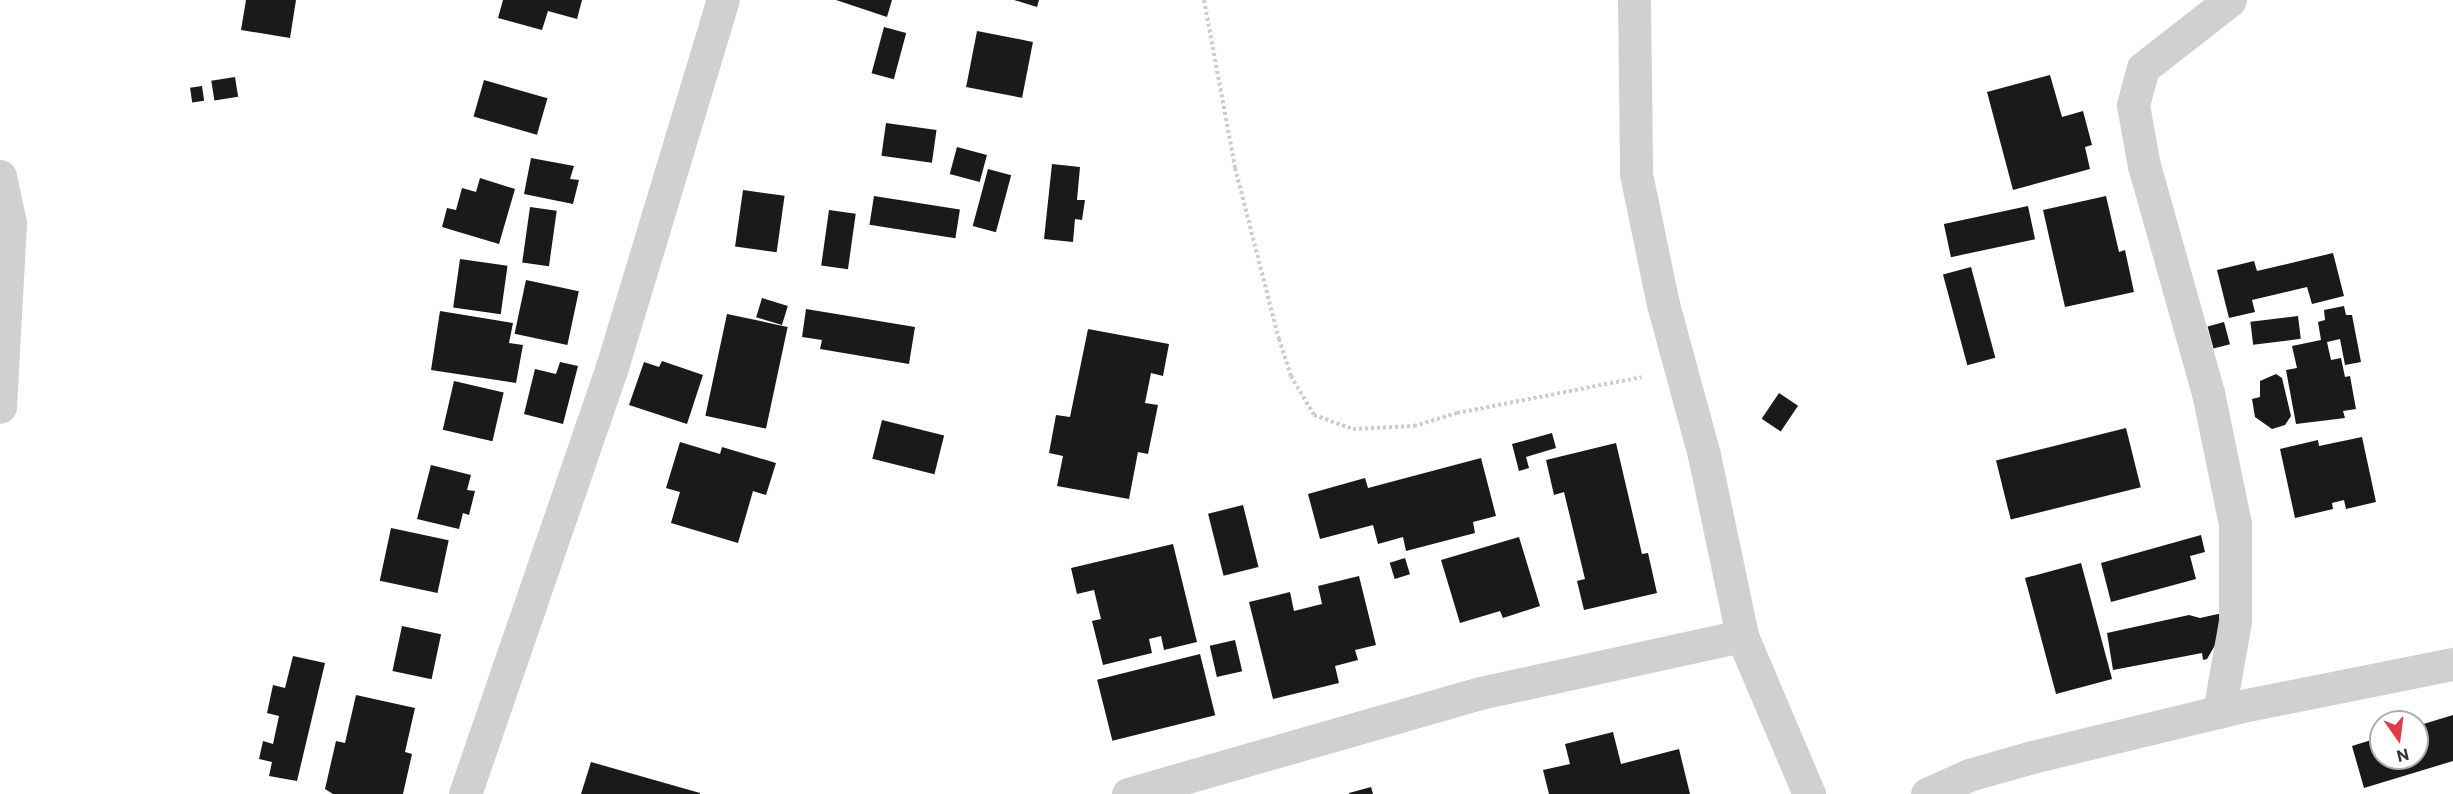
<!DOCTYPE html>
<style>
body{margin:0}
#map{position:relative;width:2453px;height:794px;overflow:hidden;background:#fff;font-family:Commissioner,sans-serif}
div>[style]{position:absolute}
.building>*{inset:0;background:#1a1a1a;transform-origin:0 0}
.path>*{height:4px;margin-top:-2px;transform-origin:0;background:repeating-linear-gradient(90deg,#cdcdcd 0 3px,transparent 0 6px)}
.minor>*{height:33px;margin:-16.5px;padding:0 16.5px;transform-origin:16.5px;border-radius:16.5px;background:#d0d0d0}
span{translate:-50% -50%;white-space:nowrap;text-align:center;line-height:1.15;-webkit-text-stroke:6px #fff;paint-order:stroke}
.north{position:absolute;left:2369px;top:710px;width:60px;height:60px;box-sizing:border-box;background:#fff;border:2px solid #adadad;border-radius:50%;rotate:166deg;font-size:16px;font-weight:700;line-height:24px;text-align:center;color:#333}
.north::after{content:'';display:block;margin:auto;width:21px;height:27px;background:#e63946;clip-path:polygon(50% 0,100% 100%,50% 72%,0 100%)}
</style>
<div id="map">
<div class="building">
<div style="clip-path:polygon(246px 0,296px 0,290px 38px,241px 30px)"></div>
<div style="clip-path:polygon(503px 0,582px 0,577px 19px,548px 11px,542px 30px,498px 18px)"></div>
<div style="clip-path:polygon(836px 0,892px 0,887px 17px)"></div>
<div style="clip-path:polygon(1014px 0,1039px 0,1037px 7px)"></div>
<div style="left:884px;top:27px;width:23px;height:48px;rotate:15deg"></div>
<div style="left:977px;top:31px;width:57px;height:57px;rotate:11deg"></div>
<div style="clip-path:polygon(2050px 75px,2062px 117px,2083px 111px,2092px 145px,2085px 147px,2090px 169px,2013px 190px,1987px 92px)"></div>
<div style="left:235px;top:77px;width:20px;height:24px;rotate:81deg"></div>
<div style="left:484px;top:80px;width:66px;height:38px;rotate:16deg"></div>
<div style="left:202px;top:86px;width:15px;height:12px;rotate:82deg"></div>
<div style="left:886px;top:123px;width:51px;height:33px;rotate:8deg"></div>
<div style="left:957px;top:147px;width:31px;height:28px;rotate:15deg"></div>
<div style="clip-path:polygon(531px 158px,574px 166px,570px 179px,579px 180px,573px 204px,524px 194px)"></div>
<div style="clip-path:polygon(1052px 164px,1080px 167px,1077px 200px,1085px 200px,1082px 220px,1075px 219px,1073px 242px,1044px 239px)"></div>
<div style="left:988px;top:169px;width:24px;height:59px;rotate:15deg"></div>
<div style="clip-path:polygon(480px 178px,515px 189px,499px 244px,442px 227px,447px 208px,456px 210px,462px 188px,476px 192px)"></div>
<div style="left:743px;top:190px;width:42px;height:57px;rotate:8deg"></div>
<div style="left:874px;top:196px;width:87px;height:29px;rotate:9deg"></div>
<div style="clip-path:polygon(2106px 196px,2119px 252px,2125px 250px,2134px 292px,2065px 307px,2043px 210px)"></div>
<div style="left:2028px;top:206px;width:34px;height:86px;rotate:78deg"></div>
<div style="left:530px;top:207px;width:27px;height:56px;rotate:8deg"></div>
<div style="left:829px;top:210px;width:27px;height:56px;rotate:8deg"></div>
<div style="clip-path:polygon(2333px 253px,2344px 296px,2312px 304px,2307px 287px,2252px 300px,2255px 312px,2229px 318px,2217px 270px,2254px 261px,2257px 271px)"></div>
<div style="left:460px;top:259px;width:48px;height:49px;rotate:8deg"></div>
<div style="left:1971px;top:267px;width:94px;height:29px;rotate:75deg"></div>
<div style="left:526px;top:280px;width:54px;height:55px;rotate:12deg"></div>
<div style="left:762px;top:298px;width:27px;height:20px;rotate:17deg"></div>
<div style="clip-path:polygon(2344px 306px,2346px 315px,2352px 315px,2361px 362px,2345px 365px,2340px 339px,2327px 342px,2331px 360px,2341px 358px,2345px 377px,2350px 376px,2356px 409px,2343px 411px,2345px 418px,2296px 424px,2286px 370px,2297px 368px,2292px 346px,2321px 340px,2318px 322px,2325px 320px,2324px 310px)"></div>
<div style="clip-path:polygon(806px 309px,915px 327px,909px 364px,820px 349px,822px 340px,802px 337px)"></div>
<div style="clip-path:polygon(440px 311px,513px 323px,509px 343px,523px 345px,516px 383px,431px 370px)"></div>
<div style="left:727px;top:314px;width:62px;height:104px;rotate:12deg"></div>
<div style="left:2298px;top:316px;width:23px;height:48px;rotate:83deg"></div>
<div style="left:2224px;top:322px;width:23px;height:17px;rotate:75deg"></div>
<div style="clip-path:polygon(1088px 329px,1169px 344px,1163px 376px,1151px 373px,1145px 403px,1158px 405px,1148px 454px,1138px 452px,1129px 499px,1057px 486px,1063px 456px,1049px 453px,1056px 415px,1070px 417px)"></div>
<div style="clip-path:polygon(662px 361px,703px 375px,687px 424px,629px 405px,644px 362px,659px 367px)"></div>
<div style="clip-path:polygon(560px 362px,578px 366px,563px 424px,524px 414px,535px 369px,556px 374px)"></div>
<div style="clip-path:polygon(2276px 374px,2282px 378px,2291px 416px,2285px 425px,2272px 429px,2255px 417px,2252px 399px,2260px 397px,2260px 381px)"></div>
<div style="left:454px;top:381px;width:51px;height:50px;rotate:13deg"></div>
<div style="left:1779px;top:393px;width:23px;height:31px;rotate:34deg"></div>
<div style="left:882px;top:420px;width:64px;height:40px;rotate:14deg"></div>
<div style="left:2126px;top:428px;width:61px;height:134px;rotate:76deg"></div>
<div style="clip-path:polygon(1552px 433px,1556px 448px,1526px 457px,1529px 468px,1519px 471px,1512px 444px)"></div>
<div style="clip-path:polygon(2362px 437px,2376px 502px,2346px 509px,2344px 500px,2332px 503px,2333px 509px,2295px 518px,2280px 449px,2318px 440px,2319px 446px)"></div>
<div style="clip-path:polygon(680px 442px,720px 454px,722px 447px,776px 463px,766px 495px,753px 491px,738px 543px,671px 523px,680px 492px,666px 488px)"></div>
<div style="clip-path:polygon(1616px 443px,1642px 554px,1648px 553px,1657px 593px,1584px 610px,1577px 581px,1585px 579px,1564px 492px,1554px 495px,1546px 460px)"></div>
<div style="clip-path:polygon(1481px 458px,1496px 516px,1473px 522px,1475px 533px,1406px 551px,1403px 537px,1378px 544px,1373px 525px,1320px 539px,1308px 494px,1365px 478px,1368px 488px)"></div>
<div style="clip-path:polygon(431px 465px,471px 475px,467px 490px,475px 491px,469px 515px,463px 513px,459px 529px,417px 519px)"></div>
<div style="left:1243px;top:505px;width:64px;height:36px;rotate:76deg"></div>
<div style="left:391px;top:528px;width:59px;height:54px;rotate:12deg"></div>
<div style="clip-path:polygon(2201px 535px,2205px 552px,2190px 556px,2196px 579px,2111px 602px,2101px 563px)"></div>
<div style="clip-path:polygon(1519px 537px,1540px 606px,1503px 618px,1500px 611px,1460px 623px,1441px 560px)"></div>
<div style="clip-path:polygon(1173px 544px,1197px 642px,1164px 650px,1161px 636px,1149px 639px,1152px 653px,1103px 665px,1092px 621px,1101px 619px,1094px 590px,1077px 594px,1071px 568px)"></div>
<div style="left:1405px;top:558px;width:17px;height:16px;rotate:73deg"></div>
<div style="left:2081px;top:563px;width:120px;height:58px;rotate:75deg"></div>
<div style="clip-path:polygon(1359px 576px,1376px 645px,1355px 650px,1358px 660px,1335px 666px,1339px 683px,1273px 699px,1249px 602px,1290px 592px,1294px 611px,1322px 604px,1318px 586px)"></div>
<div style="clip-path:polygon(2227px 612px,2229px 621px,2207px 659px,2203px 660px,2202px 653px,2113px 670px,2107px 633px,2189px 615px,2200px 618px)"></div>
<div style="left:402px;top:626px;width:40px;height:46px;rotate:12deg"></div>
<div style="left:1235px;top:640px;width:32px;height:26px;rotate:77deg"></div>
<div style="left:1200px;top:654px;width:63px;height:106px;rotate:76deg"></div>
<div style="clip-path:polygon(293px 656px,325px 663px,297px 781px,269px 776px,272px 762px,259px 759px,263px 741px,273px 744px,279px 716px,267px 713px,273px 685px,285px 688px)"></div>
<div style="clip-path:polygon(356px 695px,415px 708px,405px 752px,412px 754px,403px 794px,333px 794px,325px 789px,336px 741px,345px 743px)"></div>
<div style="clip-path:polygon(2453px 715px,2453px 761px,2364px 788px,2352px 746px,2381px 737px,2381px 758px,2417px 758px,2417px 726px)"></div>
<div style="clip-path:polygon(1613px 732px,1621px 764px,1679px 749px,1690px 794px,1549px 794px,1543px 770px,1570px 764px,1565px 744px)"></div>
<div style="clip-path:polygon(591px 762px,700px 793px,700px 794px,581px 794px)"></div>
<div style="clip-path:polygon(1371px 787px,1373px 794px,1349px 794px,1349px 793px)"></div>
</div>
<div class="path">
<div style="left:1204px;top:0;width:171px;rotate:79.5deg"></div>
<div style="left:1235px;top:168px;width:177px;rotate:75.6deg"></div>
<div style="left:1279px;top:339px;width:39px;rotate:72deg"></div>
<div style="left:1291px;top:376px;width:45px;rotate:59.5deg"></div>
<div style="left:1314px;top:415px;width:41px;rotate:19.7deg"></div>
<div style="left:1353px;top:429px;width:61px;rotate:-2.8deg"></div>
<div style="left:1414px;top:426px;width:45px;rotate:-16.8deg"></div>
<div style="left:1457px;top:413px;width:188px;rotate:-11deg"></div>
</div>
<div class="minor">
<div style="left:1634px;top:0;width:174px;rotate:89.3deg"></div>
<div style="left:1636px;top:174px;width:133px;rotate:78.3deg"></div>
<div style="left:1663px;top:304px;width:156px;rotate:74.8deg"></div>
<div style="left:1704px;top:455px;width:185px;rotate:78.1deg"></div>
<div style="left:1742px;top:636px;width:172px;rotate:67deg"></div>
<div style="left:0;top:176px;width:48px;rotate:78deg"></div>
<div style="left:10px;top:223px;width:184px;rotate:93.1deg"></div>
<div style="left:2219px;top:712px;width:92px;rotate:-80deg"></div>
<div style="left:2235px;top:621px;width:97px;rotate:-90deg"></div>
<div style="left:2235px;top:524px;width:134px;rotate:-101.6deg"></div>
<div style="left:2208px;top:393px;width:236px;rotate:-105.7deg"></div>
<div style="left:2144px;top:166px;width:62px;rotate:-100.2deg"></div>
<div style="left:2133px;top:105px;width:38px;rotate:-75deg"></div>
<div style="left:2143px;top:68px;width:110px;rotate:-38deg"></div>
<div style="left:465px;top:794px;width:452px;rotate:-71deg"></div>
<div style="left:612px;top:367px;width:383px;rotate:-73.2deg"></div>
<div style="left:1128px;top:794px;width:366px;rotate:-16deg"></div>
<div style="left:1480px;top:693px;width:268px;rotate:-12.3deg"></div>
<div style="left:1927px;top:794px;width:46px;rotate:-24.3deg"></div>
<div style="left:1969px;top:775px;width:66px;rotate:-15.9deg"></div>
<div style="left:2032px;top:757px;width:221px;rotate:-13.6deg"></div>
<div style="left:2247px;top:705px;width:210px;rotate:-11.3deg"></div>
</div>
<div class="north">N</div>
</div>
